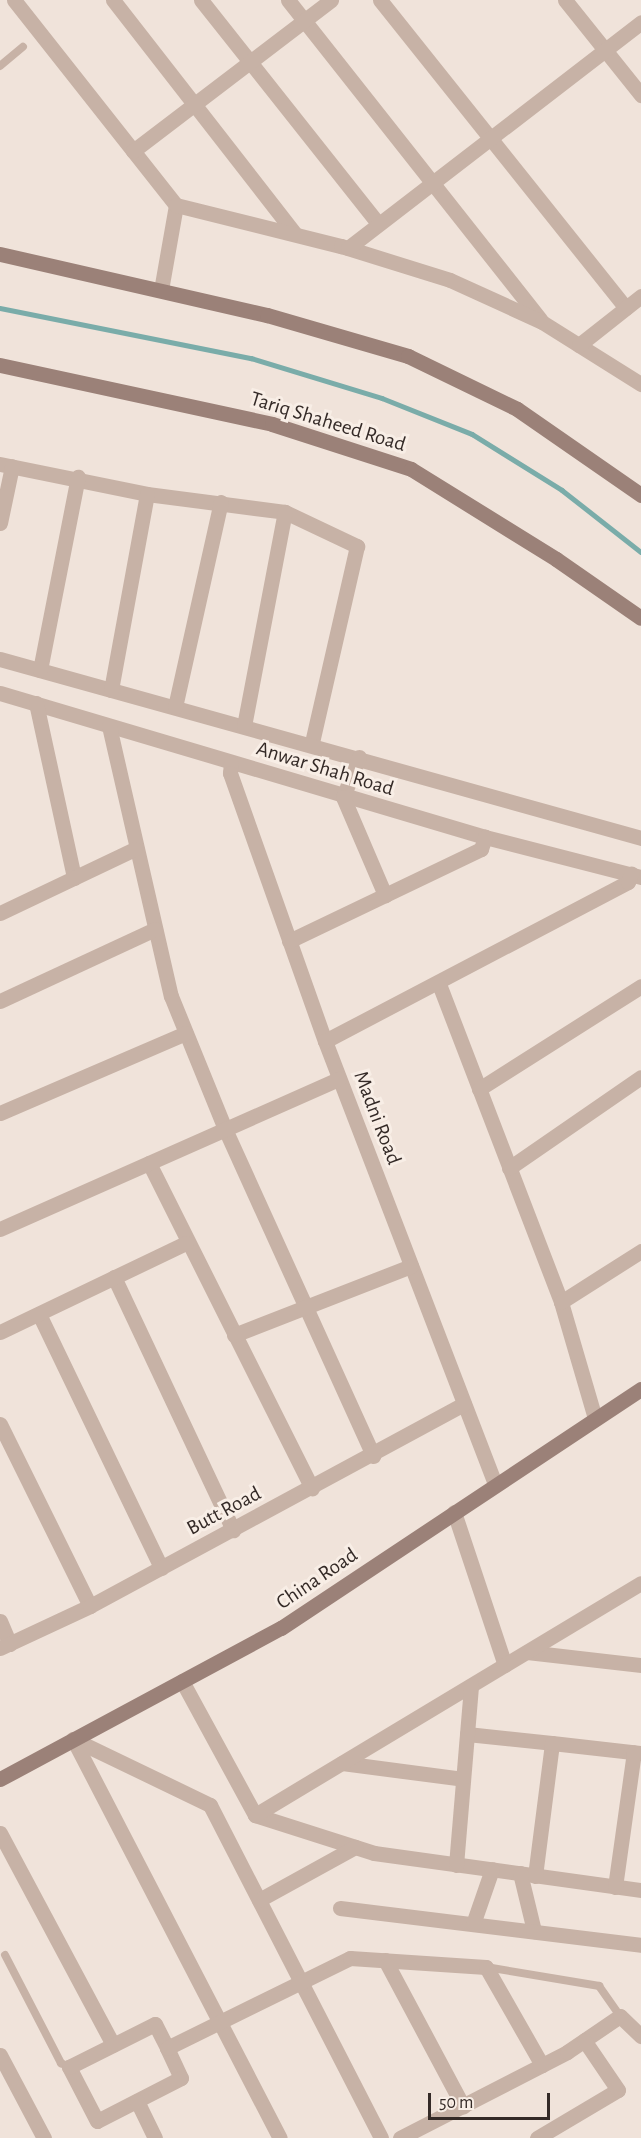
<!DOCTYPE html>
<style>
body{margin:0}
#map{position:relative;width:641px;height:2138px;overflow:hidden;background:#f0e3da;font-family:"Alegreya Sans",sans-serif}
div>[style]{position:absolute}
.stream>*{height:4.5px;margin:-2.25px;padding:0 2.25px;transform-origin:2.25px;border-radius:2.25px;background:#7aaca9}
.lane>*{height:8px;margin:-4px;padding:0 4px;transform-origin:4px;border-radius:4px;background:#c7b2a6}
.street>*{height:15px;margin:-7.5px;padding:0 7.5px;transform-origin:7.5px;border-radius:7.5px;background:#c7b2a6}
.secondary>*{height:15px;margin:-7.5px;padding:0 7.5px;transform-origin:7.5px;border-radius:7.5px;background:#9b8178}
span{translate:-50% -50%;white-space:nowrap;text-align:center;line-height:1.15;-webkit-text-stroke:6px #f8eee6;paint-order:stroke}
.street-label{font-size:21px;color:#342a27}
.scale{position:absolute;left:428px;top:2093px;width:122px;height:27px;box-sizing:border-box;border:3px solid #342a27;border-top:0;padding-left:8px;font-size:18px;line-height:21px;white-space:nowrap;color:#342a27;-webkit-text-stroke:4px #f8eee6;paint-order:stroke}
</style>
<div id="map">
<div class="stream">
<div style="left:0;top:308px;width:256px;rotate:11.3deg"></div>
<div style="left:251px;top:358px;width:137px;rotate:17deg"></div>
<div style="left:382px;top:398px;width:97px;rotate:21.8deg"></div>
<div style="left:472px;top:434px;width:106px;rotate:31.9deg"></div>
<div style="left:562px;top:490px;width:100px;rotate:38.1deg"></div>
</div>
<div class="lane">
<div style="left:0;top:66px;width:30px;rotate:-40deg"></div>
<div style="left:5px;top:1955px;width:122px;rotate:62.6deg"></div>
<div style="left:61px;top:2063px;width:9px;rotate:27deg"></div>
<div style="left:486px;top:1967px;width:115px;rotate:9.5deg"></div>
<div style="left:599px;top:1986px;width:37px;rotate:55deg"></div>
</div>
<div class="street">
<div style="left:14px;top:0;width:261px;rotate:51.7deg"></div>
<div style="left:176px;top:205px;width:86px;rotate:100deg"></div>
<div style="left:113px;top:0;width:296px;rotate:52.1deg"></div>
<div style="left:201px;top:0;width:285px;rotate:51.6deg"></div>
<div style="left:288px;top:0;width:407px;rotate:51.7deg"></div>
<div style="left:380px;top:0;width:394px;rotate:51.4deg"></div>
<div style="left:565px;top:0;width:122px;rotate:51.3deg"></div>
<div style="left:133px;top:151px;width:249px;rotate:-37.3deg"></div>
<div style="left:176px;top:205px;width:170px;rotate:14deg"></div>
<div style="left:341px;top:246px;width:114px;rotate:17.3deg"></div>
<div style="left:450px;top:280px;width:101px;rotate:24.5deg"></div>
<div style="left:542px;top:322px;width:117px;rotate:32.1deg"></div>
<div style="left:348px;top:248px;width:370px;rotate:-37.6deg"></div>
<div style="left:579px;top:345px;width:79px;rotate:-38.3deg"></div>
<div style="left:0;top:464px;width:150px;rotate:11.5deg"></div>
<div style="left:147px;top:494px;width:139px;rotate:7.4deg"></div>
<div style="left:285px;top:512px;width:80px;rotate:25.3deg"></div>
<div style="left:357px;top:546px;width:202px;rotate:102.9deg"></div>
<div style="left:0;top:523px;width:58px;rotate:-78.1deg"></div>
<div style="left:0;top:659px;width:666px;rotate:15.6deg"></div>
<div style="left:40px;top:670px;width:197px;rotate:-78.9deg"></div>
<div style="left:111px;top:690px;width:199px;rotate:-79.6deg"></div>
<div style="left:0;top:693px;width:506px;rotate:16.54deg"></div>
<div style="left:485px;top:837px;width:161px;rotate:14.4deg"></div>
<div style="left:36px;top:703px;width:179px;rotate:77.7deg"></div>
<div style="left:175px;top:707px;width:210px;rotate:-77.4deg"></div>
<div style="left:109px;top:726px;width:277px;rotate:77.1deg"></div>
<div style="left:171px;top:996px;width:144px;rotate:67.9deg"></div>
<div style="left:225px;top:1129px;width:359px;rotate:65.6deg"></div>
<div style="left:244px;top:726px;width:218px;rotate:-79.2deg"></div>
<div style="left:359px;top:757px;width:43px;rotate:111.8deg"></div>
<div style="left:343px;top:797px;width:107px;rotate:66.8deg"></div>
<div style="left:231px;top:763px;width:10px;rotate:96deg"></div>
<div style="left:230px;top:773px;width:284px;rotate:70.5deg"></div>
<div style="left:325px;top:1041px;width:474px;rotate:69deg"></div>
<div style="left:0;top:913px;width:149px;rotate:-25.4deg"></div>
<div style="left:289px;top:941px;width:213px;rotate:-25.6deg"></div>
<div style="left:481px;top:849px;width:13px;rotate:-72deg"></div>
<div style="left:439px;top:984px;width:341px;rotate:69deg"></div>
<div style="left:561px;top:1302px;width:121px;rotate:73.7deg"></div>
<div style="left:0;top:1001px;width:171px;rotate:-24.9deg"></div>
<div style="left:325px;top:1041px;width:342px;rotate:-27.7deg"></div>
<div style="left:628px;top:882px;width:9px;rotate:-69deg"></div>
<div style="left:479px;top:1089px;width:192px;rotate:-32.4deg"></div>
<div style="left:0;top:1113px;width:202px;rotate:-23.3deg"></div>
<div style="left:149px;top:1163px;width:364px;rotate:63.4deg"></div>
<div style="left:509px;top:1168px;width:160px;rotate:-34.6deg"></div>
<div style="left:0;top:1229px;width:371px;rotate:-23.9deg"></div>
<div style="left:114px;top:1277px;width:280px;rotate:64.8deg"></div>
<div style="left:561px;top:1302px;width:95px;rotate:-32.5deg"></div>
<div style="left:39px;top:1314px;width:282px;rotate:64.3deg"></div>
<div style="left:0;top:1332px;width:206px;rotate:-25.6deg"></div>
<div style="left:234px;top:1335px;width:190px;rotate:-21.3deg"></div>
<div style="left:0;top:1424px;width:203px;rotate:63.7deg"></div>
<div style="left:454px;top:1512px;width:161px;rotate:71.6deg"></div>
<div style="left:0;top:1621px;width:25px;rotate:67deg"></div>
<div style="left:0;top:1648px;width:99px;rotate:-25deg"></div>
<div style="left:90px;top:1606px;width:425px;rotate:-28.4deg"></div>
<div style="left:527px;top:1652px;width:115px;rotate:6.5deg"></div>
<div style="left:182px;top:1681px;width:153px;rotate:61.4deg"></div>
<div style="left:255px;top:1815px;width:125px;rotate:17.7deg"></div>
<div style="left:374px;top:1853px;width:270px;rotate:7.9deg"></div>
<div style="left:467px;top:1734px;width:85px;rotate:6deg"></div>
<div style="left:73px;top:1739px;width:152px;rotate:25.7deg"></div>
<div style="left:210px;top:1805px;width:374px;rotate:62.8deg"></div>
<div style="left:73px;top:1739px;width:449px;rotate:62.6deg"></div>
<div style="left:342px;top:1763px;width:122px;rotate:7.5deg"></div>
<div style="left:255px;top:1815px;width:450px;rotate:-31deg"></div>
<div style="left:0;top:1833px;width:240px;rotate:61.9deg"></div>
<div style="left:456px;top:1865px;width:180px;rotate:-85.2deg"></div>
<div style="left:520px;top:1873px;width:60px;rotate:76.4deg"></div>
<div style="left:535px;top:1876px;width:134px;rotate:-82.7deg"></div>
<div style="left:552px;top:1743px;width:90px;rotate:6.4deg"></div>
<div style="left:615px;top:1887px;width:136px;rotate:-82deg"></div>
<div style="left:259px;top:1900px;width:110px;rotate:-28.9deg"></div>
<div style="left:340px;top:1908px;width:303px;rotate:7deg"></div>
<div style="left:473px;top:1924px;width:58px;rotate:-70.9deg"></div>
<div style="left:385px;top:1960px;width:166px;rotate:61.9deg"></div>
<div style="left:167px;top:2048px;width:33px;rotate:65deg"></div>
<div style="left:181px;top:2078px;width:94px;rotate:152.9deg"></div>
<div style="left:97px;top:2121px;width:61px;rotate:-117.4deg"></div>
<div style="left:69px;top:2067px;width:96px;rotate:-26.6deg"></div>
<div style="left:155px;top:2024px;width:27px;rotate:63deg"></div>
<div style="left:167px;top:2048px;width:204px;rotate:-26.2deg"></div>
<div style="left:350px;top:1958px;width:136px;rotate:3.8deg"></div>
<div style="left:486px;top:1967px;width:113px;rotate:60.3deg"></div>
<div style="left:0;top:2055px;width:94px;rotate:62.1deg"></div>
<div style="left:137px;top:2101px;width:41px;rotate:64.1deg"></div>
<div style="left:400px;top:2138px;width:188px;rotate:-27.2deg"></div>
<div style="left:567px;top:2052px;width:64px;rotate:-34.2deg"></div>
<div style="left:620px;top:2016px;width:29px;rotate:44deg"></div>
<div style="left:537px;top:2138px;width:94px;rotate:-30.7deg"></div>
<div style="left:618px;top:2090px;width:60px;rotate:-124.2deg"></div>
</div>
<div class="secondary">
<div style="left:0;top:254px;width:274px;rotate:12.9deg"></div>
<div style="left:267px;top:315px;width:147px;rotate:16.2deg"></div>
<div style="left:408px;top:356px;width:121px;rotate:25.9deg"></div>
<div style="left:517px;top:409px;width:151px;rotate:34.7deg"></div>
<div style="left:0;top:365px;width:278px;rotate:12.2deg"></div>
<div style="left:272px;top:424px;width:146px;rotate:17.9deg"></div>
<div style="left:411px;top:469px;width:171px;rotate:31.8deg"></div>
<div style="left:556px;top:559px;width:103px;rotate:34.8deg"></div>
<div style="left:0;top:1779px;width:319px;rotate:-28.3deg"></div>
<div style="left:281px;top:1628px;width:432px;rotate:-33.6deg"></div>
</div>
<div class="street-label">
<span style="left:328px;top:422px;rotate:17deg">Tariq Shaheed Road</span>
<span style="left:325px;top:769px;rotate:17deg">Anwar Shah Road</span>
<span style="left:377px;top:1118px;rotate:69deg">Madni Road</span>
<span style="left:224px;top:1511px;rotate:-28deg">Butt Road</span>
<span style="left:317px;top:1579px;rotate:-34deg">China Road</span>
</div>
<div class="scale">50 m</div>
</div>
